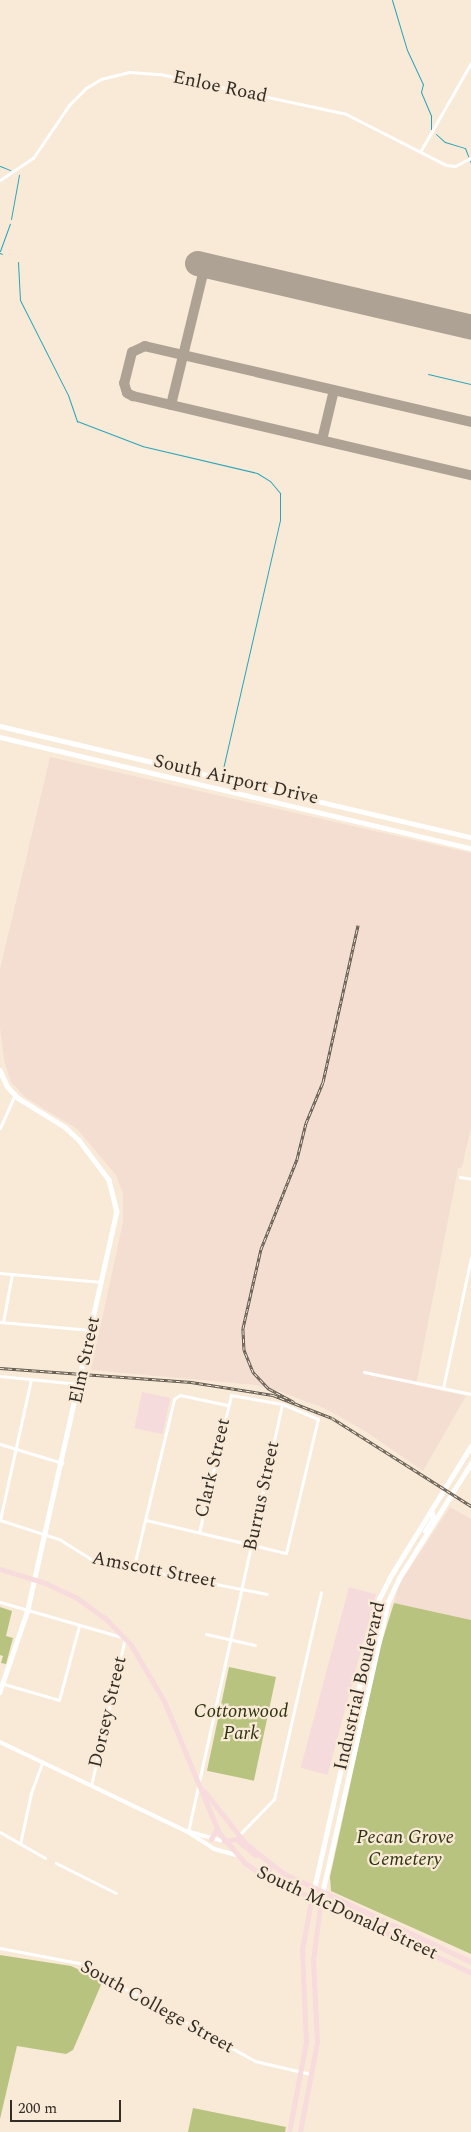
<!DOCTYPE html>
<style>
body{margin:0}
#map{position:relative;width:471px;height:2132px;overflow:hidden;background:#f9ead7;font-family:Spectral,serif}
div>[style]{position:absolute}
.commercial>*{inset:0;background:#f6dbdc;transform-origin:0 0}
.industrial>*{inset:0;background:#f4ded2}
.green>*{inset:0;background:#b8c37f;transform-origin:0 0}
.stream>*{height:1px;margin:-0.5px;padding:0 0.5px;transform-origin:0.5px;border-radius:0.5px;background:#28a5ba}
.taxiway>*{height:10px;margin:-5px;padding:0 5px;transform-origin:5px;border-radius:5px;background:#ada293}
.runway>*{height:25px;margin:-12.5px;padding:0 12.5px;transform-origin:12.5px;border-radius:12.5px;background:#ada293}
.minor>*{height:3px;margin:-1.5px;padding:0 1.5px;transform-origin:1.5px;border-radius:1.5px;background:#fff}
.tertiary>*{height:4px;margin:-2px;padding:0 2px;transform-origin:2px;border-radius:2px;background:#fff}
.secondary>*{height:4.5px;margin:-2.25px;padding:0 2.25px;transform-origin:2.25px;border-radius:2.25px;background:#fff}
.primary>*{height:5px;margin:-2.5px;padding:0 2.5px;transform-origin:2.5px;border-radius:2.5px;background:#f7dbdd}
.rail>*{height:3px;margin-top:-1.5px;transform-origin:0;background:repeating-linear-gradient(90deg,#f9ead7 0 4px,#61594f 0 8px);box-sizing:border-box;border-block:1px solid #61594f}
span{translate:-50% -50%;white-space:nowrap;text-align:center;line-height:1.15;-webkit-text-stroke:4.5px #f9ead7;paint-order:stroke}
.street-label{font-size:19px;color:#332d26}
.park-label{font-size:19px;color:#2d320f;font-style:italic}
.scale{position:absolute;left:10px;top:2100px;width:111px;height:22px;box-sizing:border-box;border:2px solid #332d26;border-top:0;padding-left:6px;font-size:15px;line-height:18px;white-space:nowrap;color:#332d26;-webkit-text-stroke:4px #f9ead7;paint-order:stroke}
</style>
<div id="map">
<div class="commercial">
<div style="left:142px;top:1392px;width:29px;height:37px;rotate:12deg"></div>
<div style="left:349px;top:1587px;width:28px;height:187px;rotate:15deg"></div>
</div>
<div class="industrial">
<div style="clip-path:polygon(50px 757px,471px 853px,471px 1128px,462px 1167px,458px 1169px,416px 1385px,466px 1396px,423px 1471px,365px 1431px,324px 1408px,278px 1391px,256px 1385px,91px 1370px,123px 1222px,123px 1193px,116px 1175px,77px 1129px,25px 1097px,11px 1082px,4px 1060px,0 1027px,0 969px)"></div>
<div style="clip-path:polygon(450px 1507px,471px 1519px,471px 1620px,394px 1603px,398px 1586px)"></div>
</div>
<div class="green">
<div style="clip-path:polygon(394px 1603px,471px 1620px,471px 1954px,331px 1891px,330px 1877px,380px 1648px)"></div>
<div style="clip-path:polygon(0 1607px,12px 1611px,6px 1636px,13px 1638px,6px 1664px,1px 1663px,3px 1656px,0 1655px)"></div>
<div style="left:229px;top:1667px;width:48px;height:106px;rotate:12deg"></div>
<div style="clip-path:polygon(0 1955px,71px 1966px,101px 1980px,101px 1985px,73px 2050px,66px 2054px,17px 2046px,0 2119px)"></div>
<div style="clip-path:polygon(193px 2108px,286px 2127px,285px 2132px,188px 2132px)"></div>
</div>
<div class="stream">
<div style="left:392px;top:0;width:52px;rotate:73.3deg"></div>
<div style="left:407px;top:50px;width:38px;rotate:65deg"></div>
<div style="left:423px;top:84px;width:8px;rotate:104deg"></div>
<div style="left:421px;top:92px;width:26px;rotate:67deg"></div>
<div style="left:431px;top:116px;width:13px;rotate:90deg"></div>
<div style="left:436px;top:134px;width:12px;rotate:42deg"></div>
<div style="left:445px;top:142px;width:21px;rotate:17deg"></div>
<div style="left:465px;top:148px;width:9px;rotate:69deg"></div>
<div style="left:470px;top:161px;width:2px;rotate:63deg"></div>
<div style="left:0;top:166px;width:11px;rotate:22deg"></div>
<div style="left:11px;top:219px;width:45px;rotate:-79.7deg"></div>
<div style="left:0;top:251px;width:29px;rotate:-70deg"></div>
<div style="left:0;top:253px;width:2px;rotate:27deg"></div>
<div style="left:18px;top:262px;width:38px;rotate:87deg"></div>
<div style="left:20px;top:300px;width:106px;rotate:63.2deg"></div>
<div style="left:68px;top:395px;width:28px;rotate:71deg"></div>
<div style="left:77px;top:421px;width:70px;rotate:21deg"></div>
<div style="left:142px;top:446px;width:118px;rotate:13.2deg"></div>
<div style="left:257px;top:473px;width:15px;rotate:32deg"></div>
<div style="left:270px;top:481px;width:16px;rotate:50deg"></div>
<div style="left:280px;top:493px;width:27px;rotate:90deg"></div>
<div style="left:280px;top:520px;width:260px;rotate:102.9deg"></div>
<div style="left:428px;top:374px;width:44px;rotate:13.1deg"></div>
</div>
<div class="taxiway">
<div style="left:171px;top:405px;width:144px;rotate:-76.3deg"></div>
<div style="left:471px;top:422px;width:335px;rotate:-166.9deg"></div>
<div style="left:145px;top:346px;width:14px;rotate:155deg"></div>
<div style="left:132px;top:352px;width:32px;rotate:104deg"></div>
<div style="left:124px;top:383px;width:10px;rotate:73deg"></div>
<div style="left:127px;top:393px;width:7px;rotate:27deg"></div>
<div style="left:133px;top:396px;width:347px;rotate:13.2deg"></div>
<div style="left:322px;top:440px;width:51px;rotate:-76.5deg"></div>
</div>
<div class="runway">
<div style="left:197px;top:263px;width:281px;rotate:13.1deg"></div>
</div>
<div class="minor">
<div style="left:420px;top:152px;width:103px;rotate:-60.2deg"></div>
<div style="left:0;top:180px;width:40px;rotate:-34deg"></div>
<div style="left:33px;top:158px;width:64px;rotate:-55.8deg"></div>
<div style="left:69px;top:105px;width:24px;rotate:-45deg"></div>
<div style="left:86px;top:88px;width:17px;rotate:-31deg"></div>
<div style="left:101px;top:79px;width:29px;rotate:-14deg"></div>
<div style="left:129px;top:72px;width:31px;rotate:4deg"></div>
<div style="left:160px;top:74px;width:190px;rotate:12.1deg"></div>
<div style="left:346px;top:114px;width:112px;rotate:27deg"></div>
<div style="left:446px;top:165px;width:9px;rotate:6deg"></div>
<div style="left:455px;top:166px;width:18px;rotate:-27deg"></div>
<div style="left:0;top:1128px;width:36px;rotate:-66deg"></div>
<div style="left:460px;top:1177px;width:11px;rotate:10deg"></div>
<div style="left:0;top:1273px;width:102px;rotate:5deg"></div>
<div style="left:0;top:1322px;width:91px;rotate:5deg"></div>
<div style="left:3px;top:1322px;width:49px;rotate:-79.4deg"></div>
<div style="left:364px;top:1372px;width:109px;rotate:11.6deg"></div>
<div style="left:0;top:1376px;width:79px;rotate:5.8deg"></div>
<div style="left:443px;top:1388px;width:134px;rotate:-77.9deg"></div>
<div style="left:0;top:1444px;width:65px;rotate:17deg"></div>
<div style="left:0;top:1520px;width:62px;rotate:17.9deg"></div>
<div style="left:59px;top:1539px;width:39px;rotate:32deg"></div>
<div style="left:92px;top:1560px;width:178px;rotate:11deg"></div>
<div style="left:0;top:1520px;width:144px;rotate:-77.6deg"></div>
<div style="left:146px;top:1520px;width:144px;rotate:13.3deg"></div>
<div style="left:286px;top:1553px;width:138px;rotate:-76.6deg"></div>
<div style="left:318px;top:1419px;width:39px;rotate:-157deg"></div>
<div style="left:282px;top:1404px;width:52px;rotate:-170deg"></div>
<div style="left:231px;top:1395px;width:141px;rotate:103.1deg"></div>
<div style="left:134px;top:1566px;width:172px;rotate:-76.5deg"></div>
<div style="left:174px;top:1399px;width:7px;rotate:-34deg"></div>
<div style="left:180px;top:1395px;width:48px;rotate:12deg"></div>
<div style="left:0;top:1602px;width:130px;rotate:16.1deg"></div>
<div style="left:125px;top:1638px;width:151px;rotate:103deg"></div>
<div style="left:206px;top:1634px;width:50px;rotate:12.7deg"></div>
<div style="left:4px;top:1684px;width:57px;rotate:16.2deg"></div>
<div style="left:59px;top:1700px;width:77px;rotate:-74.9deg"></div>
<div style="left:0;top:1832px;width:52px;rotate:30deg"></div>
<div style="left:188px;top:1832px;width:438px;rotate:-77.6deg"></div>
<div style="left:238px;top:1836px;width:52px;rotate:-45.8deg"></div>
<div style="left:274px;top:1799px;width:212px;rotate:-77.2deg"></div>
<div style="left:20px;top:1844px;width:52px;rotate:-77.8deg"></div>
<div style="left:31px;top:1793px;width:33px;rotate:-70deg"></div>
<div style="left:56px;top:1863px;width:67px;rotate:26.6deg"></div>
<div style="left:0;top:1948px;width:80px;rotate:10.8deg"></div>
<div style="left:79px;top:1963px;width:201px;rotate:29.1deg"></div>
<div style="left:255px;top:2061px;width:57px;rotate:13.1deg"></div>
</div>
<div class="tertiary">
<div style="left:0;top:1742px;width:208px;rotate:25.6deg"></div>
<div style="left:188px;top:1832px;width:31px;rotate:33deg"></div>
<div style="left:214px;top:1849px;width:23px;rotate:15deg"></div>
<div style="left:190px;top:1832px;width:35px;rotate:15deg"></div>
</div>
<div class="secondary">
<div style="left:0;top:726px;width:484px;rotate:13.3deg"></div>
<div style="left:0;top:737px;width:484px;rotate:13.3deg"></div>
<div style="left:0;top:1070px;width:17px;rotate:66deg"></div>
<div style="left:7px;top:1086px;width:16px;rotate:47deg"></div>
<div style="left:18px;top:1098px;width:55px;rotate:31.7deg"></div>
<div style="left:65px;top:1127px;width:19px;rotate:43deg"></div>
<div style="left:79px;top:1140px;width:50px;rotate:53.1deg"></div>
<div style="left:109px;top:1180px;width:32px;rotate:76deg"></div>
<div style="left:117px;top:1211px;width:409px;rotate:102.6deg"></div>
<div style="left:28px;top:1610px;width:87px;rotate:108.9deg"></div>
<div style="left:425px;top:1531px;width:15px;rotate:-58deg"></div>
<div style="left:433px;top:1518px;width:8px;rotate:-104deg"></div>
<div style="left:314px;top:1889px;width:297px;rotate:-77.4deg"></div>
<div style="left:379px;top:1599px;width:25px;rotate:-63deg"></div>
<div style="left:390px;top:1577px;width:154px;rotate:-58.3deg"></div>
<div style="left:322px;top:1894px;width:299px;rotate:-77.3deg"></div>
<div style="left:388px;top:1602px;width:26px;rotate:-65deg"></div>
<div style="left:399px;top:1578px;width:136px;rotate:-57.9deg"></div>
</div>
<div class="primary">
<div style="left:0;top:1569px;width:47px;rotate:17.3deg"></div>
<div style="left:45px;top:1583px;width:35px;rotate:25deg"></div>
<div style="left:77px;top:1598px;width:34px;rotate:36deg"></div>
<div style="left:105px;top:1618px;width:37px;rotate:46deg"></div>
<div style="left:131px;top:1645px;width:65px;rotate:59.5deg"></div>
<div style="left:164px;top:1701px;width:143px;rotate:67.4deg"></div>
<div style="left:219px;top:1833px;width:40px;rotate:49deg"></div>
<div style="left:245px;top:1863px;width:19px;rotate:35deg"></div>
<div style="left:261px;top:1874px;width:232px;rotate:25.2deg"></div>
<div style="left:204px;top:1791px;width:66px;rotate:51.7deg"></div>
<div style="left:245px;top:1843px;width:48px;rotate:38.3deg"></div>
<div style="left:283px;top:1873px;width:208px;rotate:25.3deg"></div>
<div style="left:211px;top:1839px;width:10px;rotate:-61deg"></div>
<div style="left:224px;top:1841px;width:12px;rotate:-9deg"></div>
<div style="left:236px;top:1839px;width:25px;rotate:40deg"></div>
<div style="left:261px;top:1870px;width:8px;rotate:14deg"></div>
<div style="left:269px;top:1872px;width:8px;rotate:-83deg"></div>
<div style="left:289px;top:2132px;width:92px;rotate:-79.3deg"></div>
<div style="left:306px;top:2042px;width:92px;rotate:-92.5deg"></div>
<div style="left:302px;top:1950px;width:56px;rotate:-79.7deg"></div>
<div style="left:300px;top:2132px;width:92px;rotate:-79.3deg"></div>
<div style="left:317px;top:2042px;width:82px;rotate:-92.8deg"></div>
<div style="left:313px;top:1960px;width:62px;rotate:-82.5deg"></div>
</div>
<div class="rail">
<div style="left:0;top:1368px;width:192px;rotate:4.2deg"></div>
<div style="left:191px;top:1382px;width:83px;rotate:9deg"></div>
<div style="left:273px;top:1395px;width:63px;rotate:21.3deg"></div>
<div style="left:332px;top:1418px;width:165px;rotate:32.3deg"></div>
<div style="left:294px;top:1402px;width:30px;rotate:-152deg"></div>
<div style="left:268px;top:1388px;width:22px;rotate:-133deg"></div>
<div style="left:253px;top:1372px;width:24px;rotate:-112deg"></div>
<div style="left:244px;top:1350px;width:22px;rotate:-93deg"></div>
<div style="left:243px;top:1328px;width:81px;rotate:-77.2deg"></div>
<div style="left:261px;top:1249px;width:97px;rotate:-68.2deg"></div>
<div style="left:297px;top:1159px;width:37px;rotate:-76deg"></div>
<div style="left:306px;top:1123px;width:44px;rotate:-67.5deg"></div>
<div style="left:323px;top:1082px;width:161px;rotate:-77.4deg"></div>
</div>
<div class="street-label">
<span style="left:220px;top:87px;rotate:12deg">Enloe Road</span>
<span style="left:236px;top:780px;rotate:13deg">South Airport Drive</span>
<span style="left:85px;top:1360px;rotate:-78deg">Elm Street</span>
<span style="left:213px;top:1468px;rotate:-77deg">Clark Street</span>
<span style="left:262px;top:1496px;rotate:-78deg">Burrus Street</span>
<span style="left:154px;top:1570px;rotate:11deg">Amscott Street</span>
<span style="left:360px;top:1686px;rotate:-77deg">Industrial Boulevard</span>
<span style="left:108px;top:1712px;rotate:-77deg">Dorsey Street</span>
<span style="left:347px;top:1913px;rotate:25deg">South McDonald Street</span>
<span style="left:157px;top:2007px;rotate:29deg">South College Street</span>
</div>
<div class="park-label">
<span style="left:241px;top:1723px">Cottonwood<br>Park</span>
<span style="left:405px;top:1849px">Pecan Grove<br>Cemetery</span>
</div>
<div class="scale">200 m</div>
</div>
